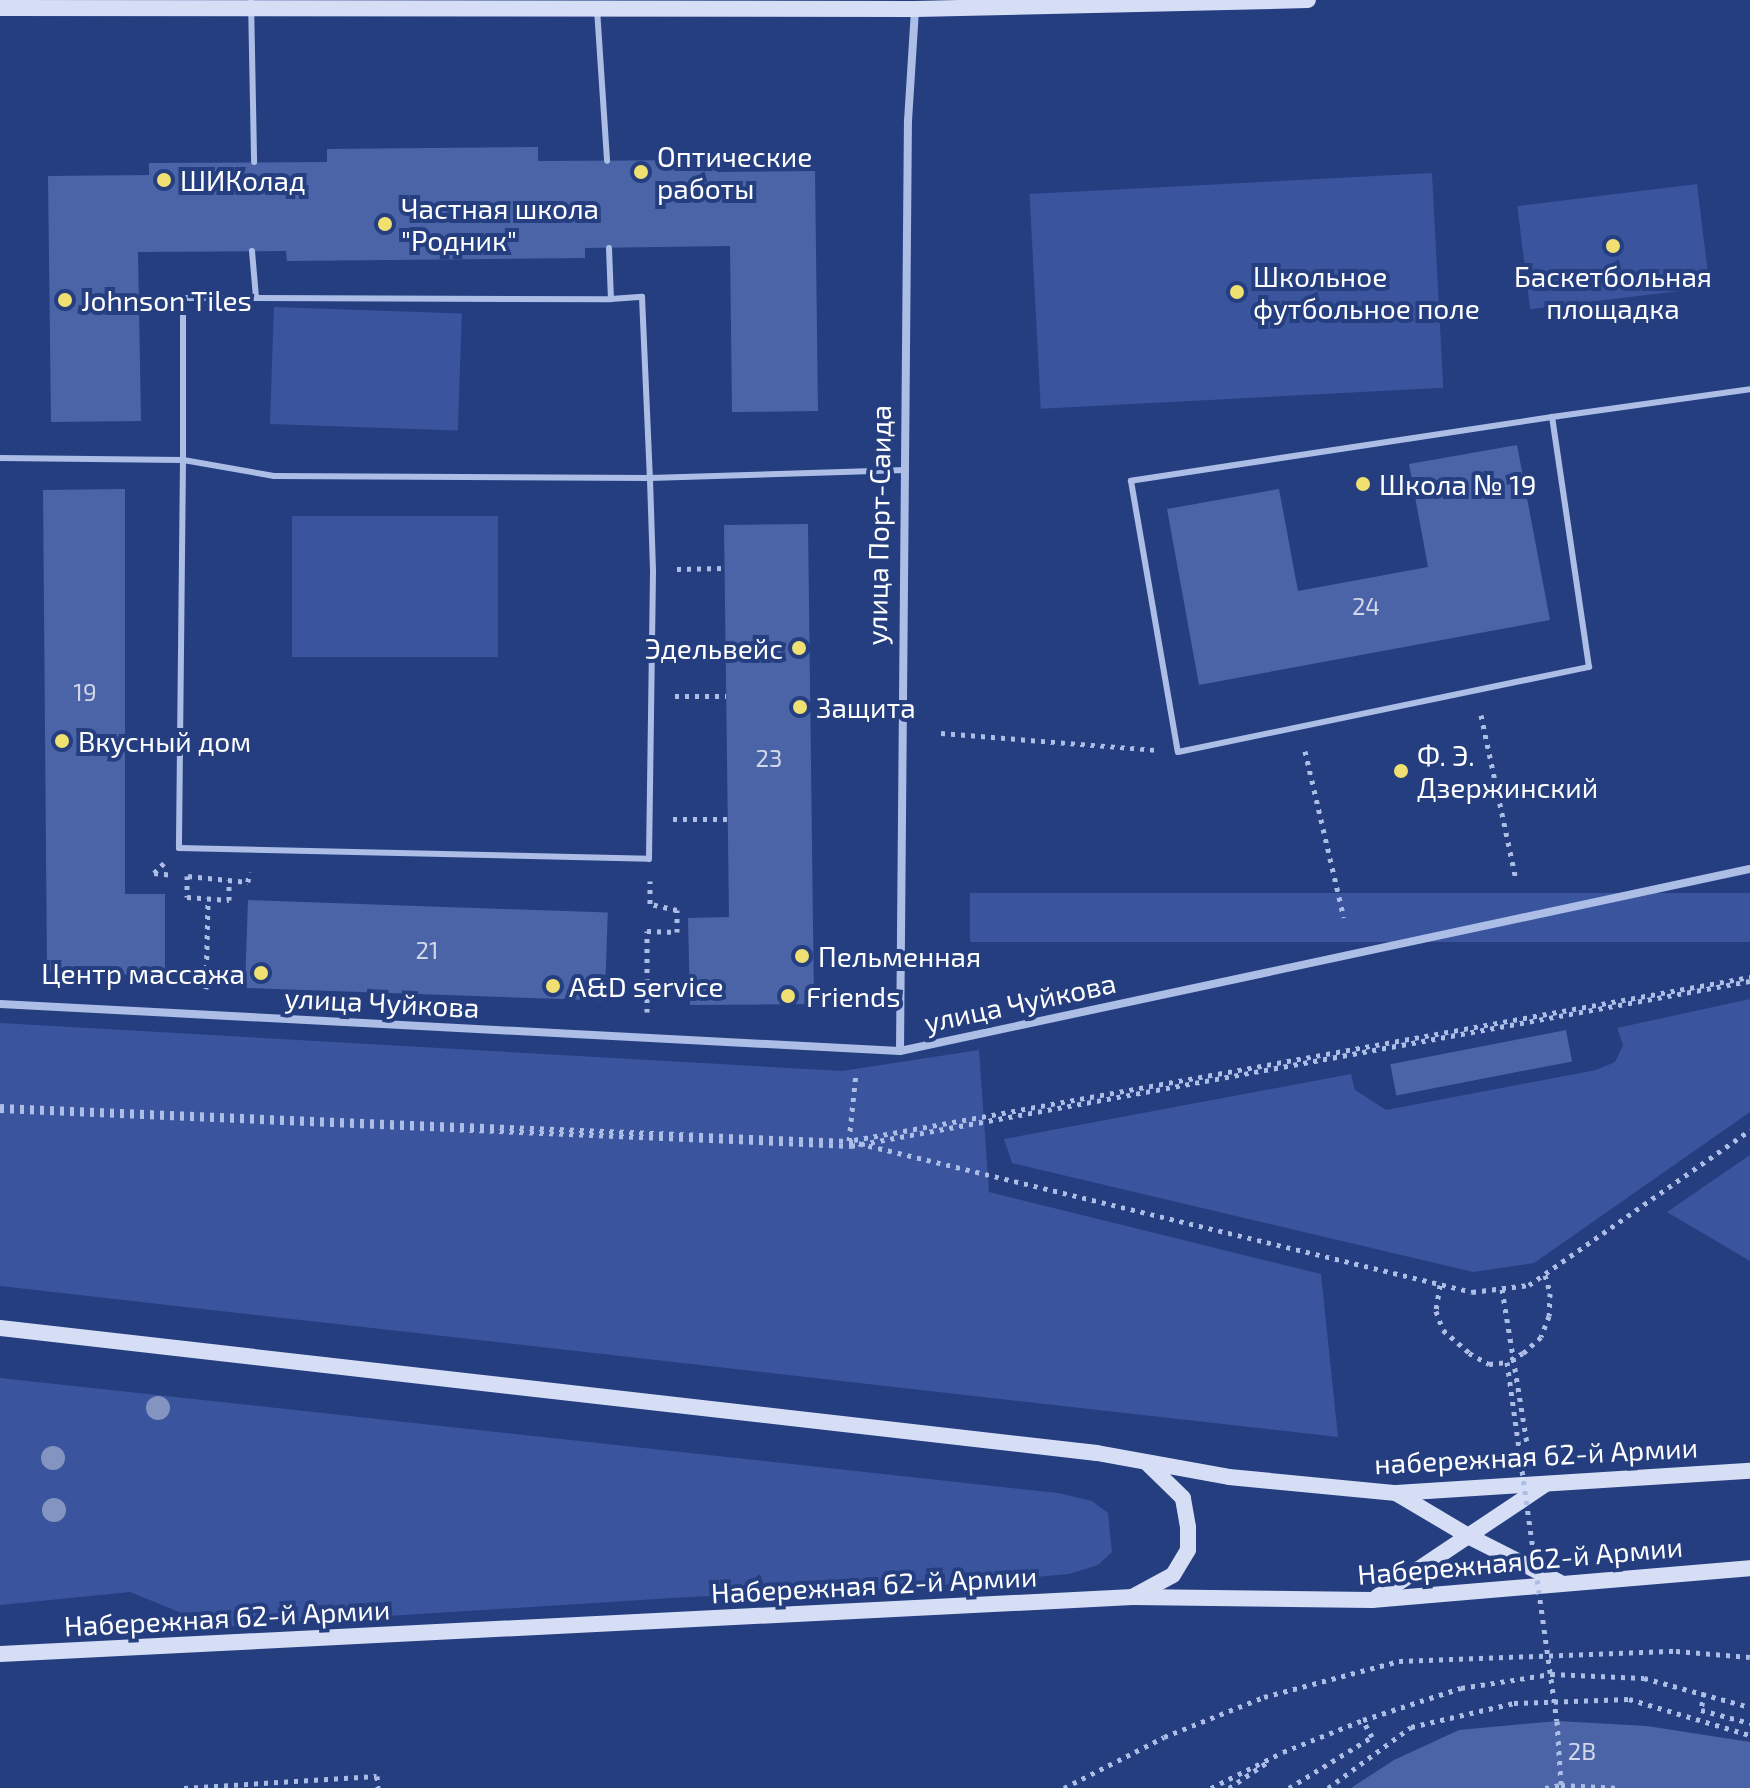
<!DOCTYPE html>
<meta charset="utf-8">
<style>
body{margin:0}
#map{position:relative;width:1750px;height:1788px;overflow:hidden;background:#253e80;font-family:"Exo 2",sans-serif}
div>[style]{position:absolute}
.green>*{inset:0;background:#3a559e;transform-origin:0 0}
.building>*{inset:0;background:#4a64a7;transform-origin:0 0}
.path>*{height:5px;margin-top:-2.5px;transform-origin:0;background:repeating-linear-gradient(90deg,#acbde6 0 4px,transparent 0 10px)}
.lane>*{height:6px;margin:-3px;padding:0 3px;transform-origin:3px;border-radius:3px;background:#acbde6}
.street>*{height:8px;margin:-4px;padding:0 4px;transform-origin:4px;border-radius:4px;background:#acbde6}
.secondary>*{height:16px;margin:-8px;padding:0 8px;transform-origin:8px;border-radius:8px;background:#d6def6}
.path-bridge>*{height:5px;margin-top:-2.5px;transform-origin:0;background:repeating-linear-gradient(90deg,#acbde6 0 4px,transparent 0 10px)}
.trees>*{width:24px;height:24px;margin:-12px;border-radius:50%;background:#8394c0}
.dots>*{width:22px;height:22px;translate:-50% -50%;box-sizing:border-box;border:4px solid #253e80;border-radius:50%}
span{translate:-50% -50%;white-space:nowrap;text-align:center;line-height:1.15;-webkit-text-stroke:8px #253e80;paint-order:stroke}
.number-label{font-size:24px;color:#d2d8e9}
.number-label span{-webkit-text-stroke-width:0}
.poi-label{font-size:28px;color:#fff}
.left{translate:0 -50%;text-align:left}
.right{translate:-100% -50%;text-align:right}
.street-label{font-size:28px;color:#fff}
</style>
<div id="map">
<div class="green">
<div style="left:1432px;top:173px;width:215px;height:403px;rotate:87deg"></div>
<div style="left:1697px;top:184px;width:104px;height:181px;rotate:83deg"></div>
<div style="left:274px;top:307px;width:188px;height:117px;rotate:2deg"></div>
<div style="left:292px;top:516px;width:206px;height:141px"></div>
<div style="left:1750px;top:893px;width:49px;height:780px;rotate:90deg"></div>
<div style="clip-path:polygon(1750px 999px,1750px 1112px,1534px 1263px,1473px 1272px,1012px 1163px,1004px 1139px,1351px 1074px,1355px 1090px,1386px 1110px,1596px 1070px,1615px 1062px,1623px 1045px,1617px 1028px)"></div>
<div style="clip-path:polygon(0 1023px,842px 1071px,979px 1050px,989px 1192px,1321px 1274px,1338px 1437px,0 1286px)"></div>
<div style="clip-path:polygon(1750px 1155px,1750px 1261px,1667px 1212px)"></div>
<div style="clip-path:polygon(0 1378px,1058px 1493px,1092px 1501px,1108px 1513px,1112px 1552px,1098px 1565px,1069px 1574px,909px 1588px,688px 1597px,216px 1627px,130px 1592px,0 1605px)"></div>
</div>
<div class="building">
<div style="clip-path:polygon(538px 147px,538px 161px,717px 160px,717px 172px,815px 171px,818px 411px,732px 412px,730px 246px,585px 248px,585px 258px,494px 259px,287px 261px,286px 251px,138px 252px,141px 421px,51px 422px,48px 176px,149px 175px,149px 163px,327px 162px,327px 149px)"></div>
<div style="clip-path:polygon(1517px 445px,1550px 620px,1199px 685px,1167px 509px,1279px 489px,1298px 591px,1428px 567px,1409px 464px)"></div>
<div style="clip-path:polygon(125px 489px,125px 894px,165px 894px,165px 976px,47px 972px,43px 490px)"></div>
<div style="clip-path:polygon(808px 524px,814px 1004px,690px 1005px,688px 918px,729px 917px,724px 525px)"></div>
<div style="left:248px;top:900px;width:360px;height:88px;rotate:2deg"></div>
<div style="left:1566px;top:1030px;width:32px;height:179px;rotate:79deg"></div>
<div style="clip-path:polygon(1557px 1721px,1647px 1726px,1750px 1742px,1750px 1788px,1351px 1788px,1394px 1760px,1459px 1730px)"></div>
</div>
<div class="path">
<div style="left:677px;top:569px;width:47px;rotate:-1.2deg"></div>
<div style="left:675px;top:696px;width:51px"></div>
<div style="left:1481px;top:715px;width:169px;rotate:78deg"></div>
<div style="left:941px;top:733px;width:215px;rotate:4.5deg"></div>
<div style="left:1305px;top:751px;width:171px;rotate:76.9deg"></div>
<div style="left:673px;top:819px;width:55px"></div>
<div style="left:164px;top:863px;width:14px;rotate:135deg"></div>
<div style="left:154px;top:873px;width:20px;rotate:6deg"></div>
<div style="left:187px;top:876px;width:21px;rotate:90deg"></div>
<div style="left:187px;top:897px;width:42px;rotate:4.1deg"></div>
<div style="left:229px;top:900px;width:20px;rotate:-90deg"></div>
<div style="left:188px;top:876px;width:60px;rotate:5.7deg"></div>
<div style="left:248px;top:882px;width:10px;rotate:-84deg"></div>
<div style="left:206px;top:989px;width:91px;rotate:-88.7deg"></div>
<div style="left:647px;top:1012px;width:81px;rotate:-90deg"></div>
<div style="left:647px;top:931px;width:30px;rotate:2deg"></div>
<div style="left:677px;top:932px;width:22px;rotate:-90deg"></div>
<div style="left:677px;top:910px;width:28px;rotate:-167deg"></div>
<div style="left:650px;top:904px;width:23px;rotate:-90deg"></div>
<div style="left:0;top:1106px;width:850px;rotate:2.36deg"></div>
<div style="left:849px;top:1141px;width:68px;rotate:-84.1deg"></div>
<div style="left:0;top:1110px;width:852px;rotate:2.42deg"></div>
<div style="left:851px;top:1146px;width:914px;rotate:-10.4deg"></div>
<div style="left:854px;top:1140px;width:911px;rotate:-10.31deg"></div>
<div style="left:849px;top:1141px;width:641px;rotate:13.62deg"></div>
<div style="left:1472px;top:1292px;width:57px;rotate:-7deg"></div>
<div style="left:1529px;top:1285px;width:270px;rotate:-35deg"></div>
<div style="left:1440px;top:1285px;width:26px;rotate:99deg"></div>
<div style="left:1436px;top:1311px;width:20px;rotate:70deg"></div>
<div style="left:1443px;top:1330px;width:35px;rotate:41deg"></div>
<div style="left:1469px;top:1353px;width:23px;rotate:29deg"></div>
<div style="left:1489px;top:1364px;width:18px;rotate:-6deg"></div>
<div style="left:1502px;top:1289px;width:156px;rotate:80.8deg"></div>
<div style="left:1704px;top:1692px;width:18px;rotate:99deg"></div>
<div style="left:1701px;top:1710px;width:51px;rotate:14.9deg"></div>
<div style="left:1557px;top:1721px;width:64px;rotate:86.4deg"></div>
<div style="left:1561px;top:1785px;width:60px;rotate:2.9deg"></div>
<div style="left:184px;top:1788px;width:193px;rotate:-3.6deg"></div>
<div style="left:377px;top:1776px;width:12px;rotate:85deg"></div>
<div style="left:1064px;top:1788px;width:112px;rotate:-27deg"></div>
<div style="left:1164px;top:1737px;width:108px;rotate:-21.8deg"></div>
<div style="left:1264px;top:1697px;width:140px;rotate:-14.9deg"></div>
<div style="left:1399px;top:1661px;width:277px;rotate:-2.1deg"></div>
<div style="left:1676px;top:1651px;width:74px;rotate:4.6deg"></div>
<div style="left:1211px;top:1788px;width:80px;rotate:-26.6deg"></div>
<div style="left:1283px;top:1752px;width:86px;rotate:-21.8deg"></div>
<div style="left:1363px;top:1720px;width:103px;rotate:-18.1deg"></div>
<div style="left:1461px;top:1688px;width:91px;rotate:-8.8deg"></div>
<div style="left:1551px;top:1674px;width:93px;rotate:2.5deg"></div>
<div style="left:1644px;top:1678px;width:110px;rotate:15.3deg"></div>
<div style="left:1229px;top:1788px;width:45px;rotate:-34deg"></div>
<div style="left:1289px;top:1788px;width:97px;rotate:-31.6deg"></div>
<div style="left:1372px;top:1737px;width:19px;rotate:-118deg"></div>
<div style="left:1328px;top:1788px;width:103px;rotate:-36.3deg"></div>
<div style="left:1411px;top:1727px;width:106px;rotate:-13.1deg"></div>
<div style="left:1514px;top:1703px;width:115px;rotate:-2deg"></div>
<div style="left:1629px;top:1699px;width:126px;rotate:16.6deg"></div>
<div style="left:1545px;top:1788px;width:16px;rotate:-11deg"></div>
</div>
<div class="lane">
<div style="left:251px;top:0;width:162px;rotate:88.9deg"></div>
<div style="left:597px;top:9px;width:152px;rotate:86.2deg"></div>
<div style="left:609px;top:248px;width:51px;rotate:87.8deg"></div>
<div style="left:611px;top:299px;width:31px;rotate:-4deg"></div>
<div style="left:642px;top:297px;width:181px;rotate:87.5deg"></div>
<div style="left:650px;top:478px;width:376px;rotate:-179.7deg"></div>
<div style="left:274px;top:476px;width:92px;rotate:-170deg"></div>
<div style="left:183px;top:460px;width:388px;rotate:90.6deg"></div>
<div style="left:179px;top:848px;width:470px;rotate:1.3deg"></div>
<div style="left:649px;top:859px;width:289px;rotate:-89.2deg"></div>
<div style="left:653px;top:570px;width:92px;rotate:-91.9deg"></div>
<div style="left:650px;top:478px;width:256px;rotate:-1.8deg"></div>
<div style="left:252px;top:251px;width:47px;rotate:85.1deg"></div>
<div style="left:256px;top:298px;width:355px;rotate:0.2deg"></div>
<div style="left:1552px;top:417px;width:426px;rotate:171.4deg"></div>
<div style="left:1131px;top:481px;width:275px;rotate:80.2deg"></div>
<div style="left:1178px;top:752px;width:420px;rotate:-11.7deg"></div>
<div style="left:1589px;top:667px;width:253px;rotate:-98.4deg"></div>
<div style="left:1552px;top:417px;width:200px;rotate:-8deg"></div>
<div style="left:0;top:458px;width:183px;rotate:0.6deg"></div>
<div style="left:183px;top:460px;width:162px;rotate:-90deg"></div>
<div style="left:183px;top:298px;width:73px"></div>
</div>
<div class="street">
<div style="left:0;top:1004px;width:901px;rotate:2.99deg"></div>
<div style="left:900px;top:1051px;width:869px;rotate:-12.09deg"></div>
<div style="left:900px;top:1051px;width:930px;rotate:-89.51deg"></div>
<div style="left:908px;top:121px;width:112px;rotate:-86.4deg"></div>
</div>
<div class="secondary">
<div style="left:0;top:8px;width:915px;rotate:0.06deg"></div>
<div style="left:915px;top:9px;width:393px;rotate:-1.3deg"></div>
<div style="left:0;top:1328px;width:1104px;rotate:6.5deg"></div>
<div style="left:1097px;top:1453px;width:134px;rotate:10.3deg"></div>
<div style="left:1229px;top:1477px;width:168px;rotate:5.5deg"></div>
<div style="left:1396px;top:1493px;width:355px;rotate:-3.6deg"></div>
<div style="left:1396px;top:1493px;width:86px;rotate:30.7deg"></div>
<div style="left:1470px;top:1537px;width:100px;rotate:26.8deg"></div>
<div style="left:1134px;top:1596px;width:44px;rotate:-28.3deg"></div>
<div style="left:1173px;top:1575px;width:29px;rotate:-59deg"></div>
<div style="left:1188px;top:1550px;width:23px;rotate:-90deg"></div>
<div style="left:1188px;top:1527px;width:29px;rotate:-100deg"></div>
<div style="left:1183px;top:1498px;width:49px;rotate:-135.8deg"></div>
<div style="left:1377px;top:1597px;width:201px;rotate:-33.8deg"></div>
<div style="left:0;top:1654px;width:1134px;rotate:-2.88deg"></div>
<div style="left:1133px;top:1597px;width:239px;rotate:0.7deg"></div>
<div style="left:1372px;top:1600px;width:379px;rotate:-4.8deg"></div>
</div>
<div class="path-bridge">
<div style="left:1545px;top:1275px;width:19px;rotate:74deg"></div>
<div style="left:1550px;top:1293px;width:23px;rotate:92deg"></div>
<div style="left:1549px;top:1316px;width:22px;rotate:111deg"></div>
<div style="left:1541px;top:1337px;width:24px;rotate:138deg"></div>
<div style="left:1523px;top:1353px;width:18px;rotate:151deg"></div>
<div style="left:1507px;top:1362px;width:362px;rotate:82.1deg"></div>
</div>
<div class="trees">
<div style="left:158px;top:1408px"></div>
<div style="left:53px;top:1458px"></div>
<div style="left:54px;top:1510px"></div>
</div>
<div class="dots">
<div style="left:641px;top:172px;background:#f0e071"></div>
<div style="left:164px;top:180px;background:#f0e071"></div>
<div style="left:385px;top:224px;background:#f0e071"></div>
<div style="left:1613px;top:246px;background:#f0e071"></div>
<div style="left:1237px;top:292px;background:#f0e071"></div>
<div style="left:65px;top:300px;background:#f0e071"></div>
<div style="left:1363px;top:484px;background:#f0e071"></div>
<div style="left:799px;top:648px;background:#f0e071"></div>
<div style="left:800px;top:707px;background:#f0e071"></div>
<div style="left:62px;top:741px;background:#f0e071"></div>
<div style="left:1401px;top:771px;background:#f0e071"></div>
<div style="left:802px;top:956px;background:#f0e071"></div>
<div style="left:261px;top:973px;background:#f0e071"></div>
<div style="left:553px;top:986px;background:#f0e071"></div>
<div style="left:788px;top:996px;background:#f0e071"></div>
</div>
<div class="number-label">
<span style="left:1366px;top:606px">24</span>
<span style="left:85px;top:692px">19</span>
<span style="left:769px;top:758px">23</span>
<span style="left:427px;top:950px">21</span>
<span style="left:1582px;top:1751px">2В</span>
</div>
<div class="poi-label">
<span class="left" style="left:657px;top:172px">Оптические<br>работы</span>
<span class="left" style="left:180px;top:180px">ШИКолад</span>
<span class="left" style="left:401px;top:224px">Частная школа<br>"Родник"</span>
<span class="left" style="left:1253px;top:292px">Школьное<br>футбольное поле</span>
<span style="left:1613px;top:292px">Баскетбольная<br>площадка</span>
<span class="left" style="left:81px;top:300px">Johnson Tiles</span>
<span class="left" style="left:1379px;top:484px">Школа № 19</span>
<span class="right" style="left:783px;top:648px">Эдельвейс</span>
<span class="left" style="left:816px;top:707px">Защита</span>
<span class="left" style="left:78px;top:741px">Вкусный дом</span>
<span class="left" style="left:1417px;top:771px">Ф. Э.<br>Дзержинский</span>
<span class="left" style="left:818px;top:956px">Пельменная</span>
<span class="right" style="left:245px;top:973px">Центр массажа</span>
<span class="left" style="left:569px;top:986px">A&amp;D service</span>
<span class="left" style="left:806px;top:996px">Friends</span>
</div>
<div class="street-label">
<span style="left:878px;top:525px;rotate:-89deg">улица Порт-Саида</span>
<span style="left:382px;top:1002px;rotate:3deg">улица Чуйкова</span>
<span style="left:1020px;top:1002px;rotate:-12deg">улица Чуйкова</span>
<span style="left:1536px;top:1455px;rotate:-3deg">набережная 62-й Армии</span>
<span style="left:1520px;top:1560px;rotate:-5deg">Набережная 62-й Армии</span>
<span style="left:874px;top:1584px;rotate:-3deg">Набережная 62-й Армии</span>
<span style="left:227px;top:1617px;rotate:-3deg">Набережная 62-й Армии</span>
</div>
</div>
